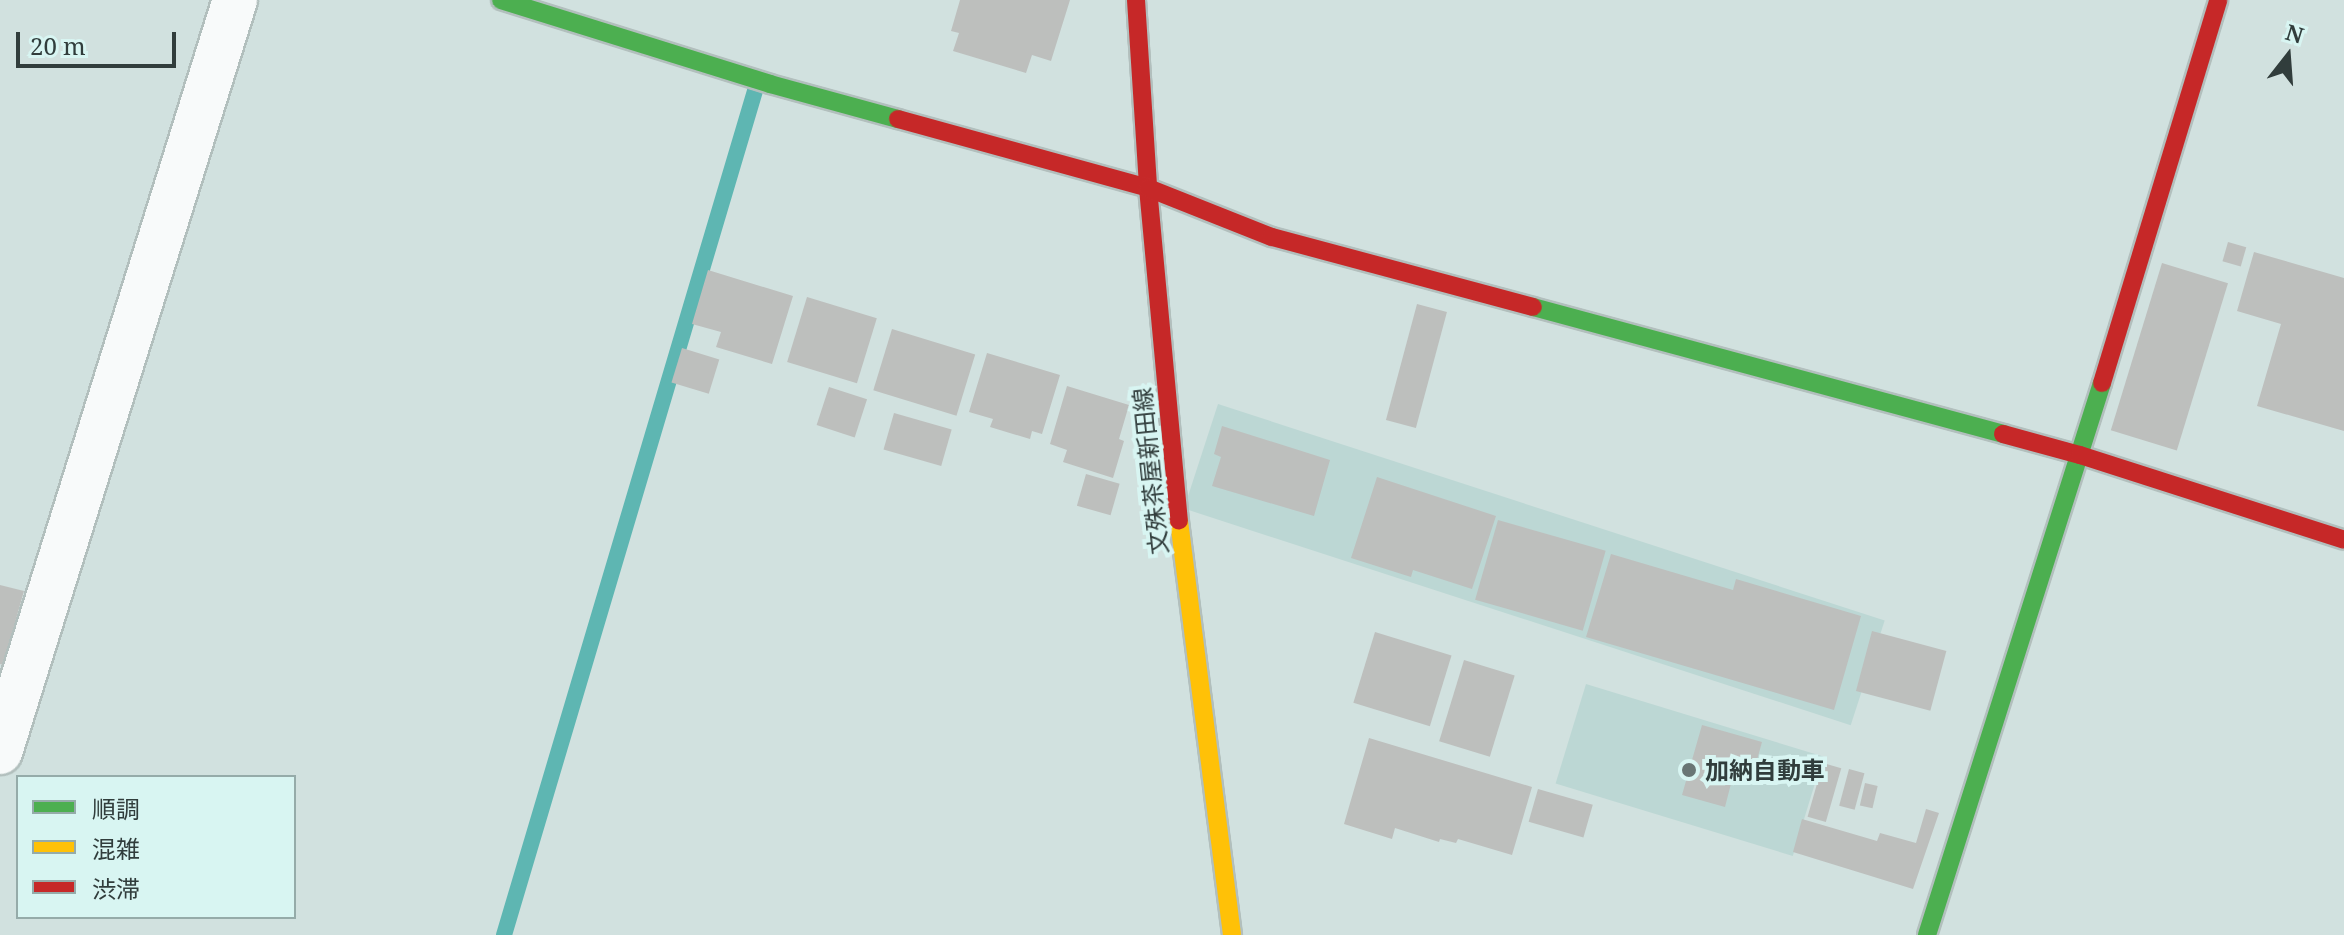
<!DOCTYPE html>
<meta charset="utf-8">
<style>
body{margin:0}
#map{position:relative;width:2344px;height:935px;overflow:hidden;background:#d1e1df;font-family:"Noto Serif","Noto Sans JP",serif}
div>[style]{position:absolute}
.built>*{inset:0;background:#bcd7d4;transform-origin:0 0}
.stream>*{height:16px;margin:-8px;padding:0 8px;transform-origin:8px;border-radius:8px;background:#5eb6b2}
.building>*{inset:0;background:#bdbfbd;transform-origin:0 0}
.roads{filter:drop-shadow(2px 0 #b2bfbd) drop-shadow(-2px 0 #b2bfbd) drop-shadow(0 2px #b2bfbd) drop-shadow(0 -2px #b2bfbd)}
.street>*{height:44px;margin:-22px;padding:0 22px;transform-origin:22px;border-radius:22px;background:#f8fafa}
.fast>*{height:18px;margin:-9px;padding:0 9px;transform-origin:9px;border-radius:9px;background:#4caf50}
.slow>*{height:18px;margin:-9px;padding:0 9px;transform-origin:9px;border-radius:9px;background:#ffc107}
.jam>*{height:18px;margin:-9px;padding:0 9px;transform-origin:9px;border-radius:9px;background:#c62828}
.dots>*{width:22px;height:22px;translate:-50% -50%;box-sizing:border-box;border:4px solid #d8f5f2;border-radius:50%}
span{translate:-50% -50%;white-space:nowrap;text-align:center;line-height:1.15;-webkit-text-stroke:8px #d8f5f2;paint-order:stroke}
.street-label{font-size:24px;color:#313d3c}
.poi-label{font-size:24px;color:#313d3c;font-weight:700}
.left{translate:0 -50%;text-align:left}
.legend{position:absolute;left:16px;top:775px;width:280px;height:144px;box-sizing:border-box;background:#d8f5f2;border:2px solid #95aba9;margin:0;padding:10px 14px;list-style:none;font-size:24px;color:#313d3c}
.legend li{display:flex;align-items:center;gap:16px;height:40px}
.legend b{width:40px;border:2px solid #95aba9}
.north{position:absolute;left:2248px;top:16px;width:80px;height:80px;-webkit-text-stroke:6px #d8f5f2;paint-order:stroke;rotate:17deg;font-size:22px;font-weight:700;line-height:32px;text-align:center;color:#313d3c}
.north::after{content:'';display:block;margin:auto;width:28px;height:36px;background:#313d3c;clip-path:polygon(50% 0,100% 100%,50% 72%,0 100%)}
.scale{position:absolute;left:16px;top:32px;width:160px;height:36px;box-sizing:border-box;border:4px solid #313d3c;border-top:0;padding-left:10px;font-size:24px;line-height:28px;white-space:nowrap;color:#313d3c;-webkit-text-stroke:6px #d8f5f2;paint-order:stroke}
</style>
<div id="map">
<div class="built">
<div style="left:1218px;top:404px;width:701px;height:110px;rotate:18deg"></div>
<div style="left:1586px;top:684px;width:248px;height:104px;rotate:17deg"></div>
</div>
<div class="stream">
<div style="left:504px;top:935px;width:881px;rotate:-73.44deg"></div>
</div>
<div class="building">
<div style="clip-path:polygon(960px 0,1070px 0,1051px 61px,1032px 55px,1026px 73px,953px 51px,959px 33px,951px 31px)"></div>
<div style="left:2228px;top:242px;width:19px;height:20px;rotate:16deg"></div>
<div style="clip-path:polygon(2254px 252px,2344px 278px,2344px 431px,2257px 406px,2281px 324px,2237px 311px)"></div>
<div style="left:2162px;top:263px;width:69px;height:175px;rotate:17deg"></div>
<div style="clip-path:polygon(708px 270px,793px 296px,772px 364px,716px 347px,721px 332px,692px 324px)"></div>
<div style="left:807px;top:297px;width:73px;height:68px;rotate:17deg"></div>
<div style="left:1417px;top:304px;width:31px;height:120px;rotate:15deg"></div>
<div style="left:892px;top:329px;width:87px;height:64px;rotate:17deg"></div>
<div style="left:682px;top:348px;width:39px;height:36px;rotate:17deg"></div>
<div style="clip-path:polygon(987px 353px,1060px 375px,1042px 434px,1032px 431px,1030px 439px,990px 427px,993px 419px,969px 412px)"></div>
<div style="clip-path:polygon(1067px 386px,1129px 405px,1119px 439px,1124px 441px,1113px 478px,1063px 462px,1067px 450px,1050px 444px)"></div>
<div style="left:829px;top:387px;width:40px;height:40px;rotate:18deg"></div>
<div style="left:894px;top:413px;width:60px;height:38px;rotate:16deg"></div>
<div style="clip-path:polygon(1222px 426px,1330px 460px,1314px 516px,1212px 486px,1221px 457px,1214px 454px)"></div>
<div style="left:1086px;top:474px;width:35px;height:33px;rotate:16deg"></div>
<div style="clip-path:polygon(1377px 477px,1496px 516px,1472px 589px,1413px 570px,1411px 577px,1351px 558px)"></div>
<div style="left:1498px;top:520px;width:112px;height:83px;rotate:16deg"></div>
<div style="clip-path:polygon(1611px 554px,1733px 590px,1736px 579px,1861px 616px,1834px 710px,1586px 637px)"></div>
<div style="clip-path:polygon(0 585px,24px 591px,3px 665px,0 664px)"></div>
<div style="left:1872px;top:631px;width:77px;height:62px;rotate:15deg"></div>
<div style="left:1375px;top:632px;width:80px;height:74px;rotate:17deg"></div>
<div style="left:1464px;top:660px;width:53px;height:85px;rotate:17deg"></div>
<div style="clip-path:polygon(1702px 725px,1762px 742px,1752px 778px,1734px 772px,1725px 807px,1682px 795px)"></div>
<div style="clip-path:polygon(1369px 738px,1532px 787px,1512px 855px,1458px 839px,1456px 843px,1440px 839px,1439px 842px,1395px 828px,1392px 839px,1344px 824px)"></div>
<div style="left:1823px;top:763px;width:19px;height:56px;rotate:16deg"></div>
<div style="left:1849px;top:769px;width:16px;height:38px;rotate:15deg"></div>
<div style="left:1865px;top:783px;width:13px;height:23px;rotate:13deg"></div>
<div style="left:1538px;top:789px;width:57px;height:34px;rotate:16deg"></div>
<div style="clip-path:polygon(1926px 809px,1939px 813px,1913px 889px,1793px 852px,1802px 819px,1877px 841px,1880px 833px,1916px 843px)"></div>
</div>
<div class="roads">
<div class="street">
<div style="left:0;top:752px;width:788px;rotate:-72.65deg"></div>
</div>
<div class="fast">
<div style="left:501px;top:0;width:282px;rotate:17.3deg"></div>
<div style="left:770px;top:84px;width:133px;rotate:15.3deg"></div>
<div style="left:1533px;top:307px;width:487px;rotate:15.1deg"></div>
<div style="left:1927px;top:935px;width:579px;rotate:-72.41deg"></div>
</div>
<div class="slow">
<div style="left:1179px;top:521px;width:417px;rotate:82.7deg"></div>
</div>
<div class="jam">
<div style="left:1136px;top:0;width:188px;rotate:86.3deg"></div>
<div style="left:1148px;top:188px;width:334px;rotate:84.7deg"></div>
<div style="left:898px;top:119px;width:259px;rotate:15.4deg"></div>
<div style="left:1148px;top:188px;width:133px;rotate:21.6deg"></div>
<div style="left:1272px;top:237px;width:270px;rotate:15deg"></div>
<div style="left:2102px;top:383px;width:400px;rotate:-73.1deg"></div>
<div style="left:2003px;top:434px;width:80px;rotate:15.3deg"></div>
<div style="left:2080px;top:455px;width:277px;rotate:17.8deg"></div>
</div>
</div>
<div class="dots">
<div style="left:1689px;top:770px;background:#697675"></div>
</div>
<div class="street-label">
<span style="left:1150px;top:471px;rotate:-96deg">文殊茶屋新田線</span>
</div>
<div class="poi-label">
<span class="left" style="left:1705px;top:770px">加納自動車</span>
</div>
<ul class="legend">
<li><b style="height:10px;background:#4caf50"></b>順調</li>
<li><b style="height:10px;background:#ffc107"></b>混雑</li>
<li><b style="height:10px;background:#c62828"></b>渋滞</li>
</ul>
<div class="north">N</div>
<div class="scale">20 m</div>
</div>
